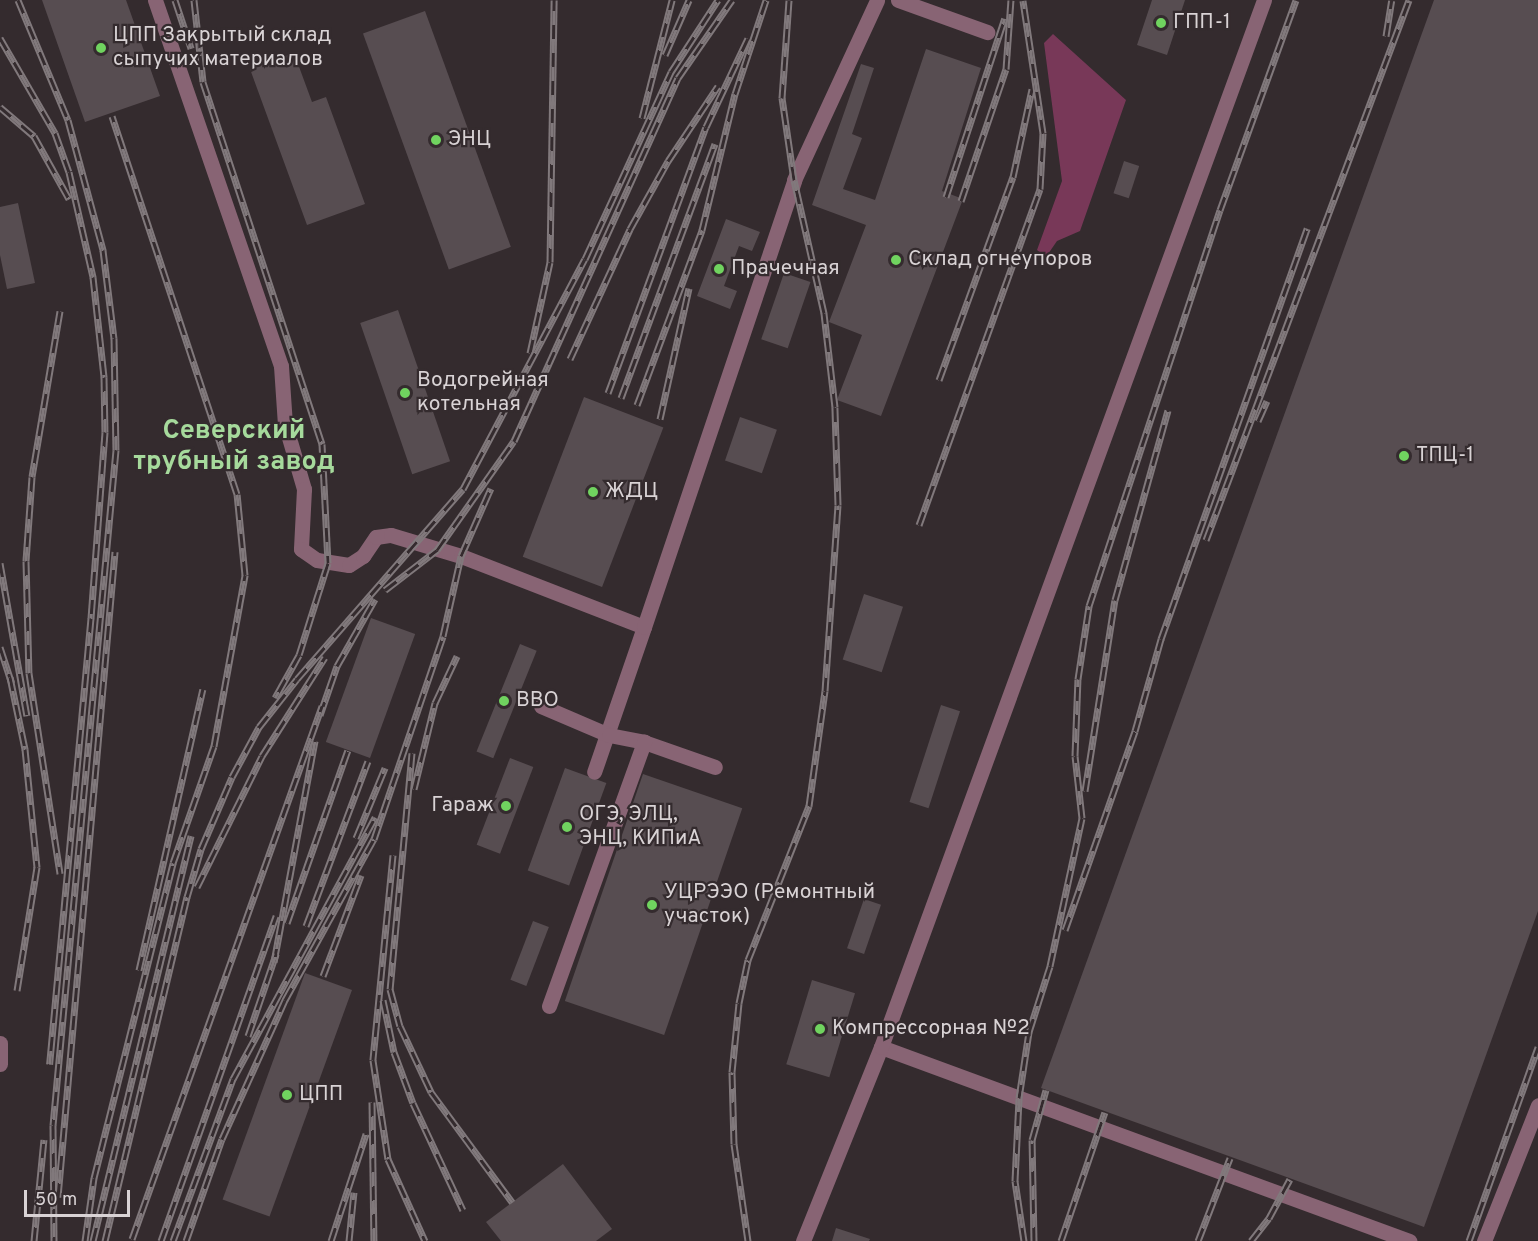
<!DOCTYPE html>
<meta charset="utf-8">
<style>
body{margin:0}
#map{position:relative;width:1538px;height:1241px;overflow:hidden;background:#342b2e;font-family:Overpass,sans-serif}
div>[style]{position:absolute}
.green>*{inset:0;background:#783858}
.building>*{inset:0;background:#574d51;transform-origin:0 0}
.minor>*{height:15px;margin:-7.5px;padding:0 7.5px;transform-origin:7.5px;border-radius:7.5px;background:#886474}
.rail>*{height:7px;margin-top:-3.5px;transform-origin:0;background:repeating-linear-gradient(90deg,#342b2e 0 14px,#81797c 0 28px);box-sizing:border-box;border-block:2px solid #81797c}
.dots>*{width:16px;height:16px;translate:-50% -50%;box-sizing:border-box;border:3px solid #342b2e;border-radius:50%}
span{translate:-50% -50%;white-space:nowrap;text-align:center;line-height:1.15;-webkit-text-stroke:4.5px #342b2e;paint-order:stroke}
.poi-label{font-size:21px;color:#d9d3d5}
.left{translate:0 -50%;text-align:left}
.right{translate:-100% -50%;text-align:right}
.district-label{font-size:27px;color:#a6da9c;font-weight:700}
.scale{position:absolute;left:24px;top:1190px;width:106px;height:27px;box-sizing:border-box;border:3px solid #d9d3d5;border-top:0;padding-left:8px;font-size:18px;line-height:21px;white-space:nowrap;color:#d9d3d5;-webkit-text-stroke:4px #342b2e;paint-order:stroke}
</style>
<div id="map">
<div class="green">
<div style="clip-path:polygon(1053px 34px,1126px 100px,1080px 231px,1057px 241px,1046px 257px,1037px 250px,1062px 181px,1044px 43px)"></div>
</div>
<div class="building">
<div style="clip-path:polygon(42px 0,126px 0,160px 96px,85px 122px)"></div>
<div style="clip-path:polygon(1152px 0,1185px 0,1167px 55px,1137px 45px)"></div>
<div style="clip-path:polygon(1434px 0,1538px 0,1538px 911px,1424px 1227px,1041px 1088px)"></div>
<div style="left:425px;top:11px;width:251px;height:66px;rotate:70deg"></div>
<div style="clip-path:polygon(926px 49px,981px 68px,942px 191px,963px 199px,881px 416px,837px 400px,862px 335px,829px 322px,866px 225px,812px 205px,861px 64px,874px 68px,852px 134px,862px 138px,843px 189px,875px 200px)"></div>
<div style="clip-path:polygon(294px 53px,312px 102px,326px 97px,365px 204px,307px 225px,250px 69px)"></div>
<div style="left:1124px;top:161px;width:16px;height:34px;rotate:18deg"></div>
<div style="clip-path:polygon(18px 203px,35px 283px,7px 289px,0 255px,0 207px)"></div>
<div style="clip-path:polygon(726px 219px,760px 232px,752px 251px,739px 246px,724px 286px,737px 291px,730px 309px,697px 296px)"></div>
<div style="left:784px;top:273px;width:28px;height:70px;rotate:19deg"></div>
<div style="left:398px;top:310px;width:160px;height:40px;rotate:71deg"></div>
<div style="left:584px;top:397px;width:85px;height:171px;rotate:21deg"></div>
<div style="left:740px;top:417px;width:39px;height:46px;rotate:19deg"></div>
<div style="left:864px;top:594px;width:41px;height:69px;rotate:18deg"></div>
<div style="left:371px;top:618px;width:47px;height:132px;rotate:20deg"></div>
<div style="left:520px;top:644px;width:18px;height:116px;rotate:22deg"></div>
<div style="left:941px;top:705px;width:20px;height:102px;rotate:18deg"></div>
<div style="left:510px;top:758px;width:25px;height:93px;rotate:21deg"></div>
<div style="left:565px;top:768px;width:44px;height:109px;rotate:20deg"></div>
<div style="left:643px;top:774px;width:105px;height:240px;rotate:19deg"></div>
<div style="left:864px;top:899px;width:18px;height:52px;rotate:19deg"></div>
<div style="left:533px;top:921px;width:17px;height:63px;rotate:21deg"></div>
<div style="left:305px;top:973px;width:50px;height:241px;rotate:20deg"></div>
<div style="left:812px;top:980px;width:45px;height:88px;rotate:17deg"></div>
<div style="clip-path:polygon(563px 1164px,612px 1229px,596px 1241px,501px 1241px,486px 1222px)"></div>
<div style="clip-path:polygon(836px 1228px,870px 1239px,869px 1241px,832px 1241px)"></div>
</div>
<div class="minor">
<div style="left:155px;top:0;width:387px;rotate:71deg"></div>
<div style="left:281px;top:366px;width:58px;rotate:86.1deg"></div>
<div style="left:285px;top:424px;width:68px;rotate:73.7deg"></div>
<div style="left:304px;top:489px;width:60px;rotate:92.9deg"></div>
<div style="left:301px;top:549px;width:19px;rotate:35deg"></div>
<div style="left:317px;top:560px;width:32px;rotate:9deg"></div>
<div style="left:349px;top:565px;width:17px;rotate:-33deg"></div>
<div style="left:363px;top:556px;width:23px;rotate:-56deg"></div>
<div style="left:376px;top:537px;width:15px;rotate:-8deg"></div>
<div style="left:391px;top:535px;width:73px;rotate:16.7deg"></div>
<div style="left:461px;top:556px;width:196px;rotate:21.2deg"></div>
<div style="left:644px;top:627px;width:153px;rotate:109deg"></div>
<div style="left:898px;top:0;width:95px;rotate:19.8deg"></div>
<div style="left:644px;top:627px;width:471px;rotate:-71.4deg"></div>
<div style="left:794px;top:180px;width:198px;rotate:-65.2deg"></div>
<div style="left:541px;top:706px;width:74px;rotate:23.1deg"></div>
<div style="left:609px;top:735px;width:36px;rotate:11deg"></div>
<div style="left:644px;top:742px;width:75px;rotate:19.4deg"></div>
<div style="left:549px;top:1006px;width:281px;rotate:-70.2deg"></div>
<div style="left:0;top:1043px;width:21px;rotate:90deg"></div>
<div style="left:881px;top:1047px;width:563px;rotate:20.17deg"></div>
<div style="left:803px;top:1241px;width:209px;rotate:-68.1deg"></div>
<div style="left:881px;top:1047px;width:1115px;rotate:-69.91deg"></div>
<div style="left:1484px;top:1241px;width:146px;rotate:-68.3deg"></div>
</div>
<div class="rail">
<div style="left:18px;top:0;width:130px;rotate:67.4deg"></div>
<div style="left:68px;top:120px;width:135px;rotate:74.9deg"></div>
<div style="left:103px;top:250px;width:89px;rotate:82.9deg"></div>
<div style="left:114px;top:338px;width:112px;rotate:89deg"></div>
<div style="left:116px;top:450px;width:678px;rotate:95.33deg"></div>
<div style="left:53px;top:1125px;width:116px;rotate:89.5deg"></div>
<div style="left:175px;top:0;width:51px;rotate:71.6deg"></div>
<div style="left:194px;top:0;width:82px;rotate:83.7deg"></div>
<div style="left:203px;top:82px;width:381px;rotate:71.8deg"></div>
<div style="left:322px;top:444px;width:119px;rotate:87.1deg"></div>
<div style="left:328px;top:563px;width:96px;rotate:107.5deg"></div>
<div style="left:299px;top:655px;width:49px;rotate:119.2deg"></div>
<div style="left:1386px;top:36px;width:36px;rotate:-81deg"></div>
<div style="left:0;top:38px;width:110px;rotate:59.9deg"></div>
<div style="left:55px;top:133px;width:41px;rotate:70.3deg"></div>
<div style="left:69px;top:172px;width:108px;rotate:77.1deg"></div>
<div style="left:93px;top:277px;width:101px;rotate:83.7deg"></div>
<div style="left:104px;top:377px;width:55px;rotate:89deg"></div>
<div style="left:105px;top:432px;width:187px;rotate:94.3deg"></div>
<div style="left:91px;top:618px;width:448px;rotate:95.3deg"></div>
<div style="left:665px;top:55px;width:60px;rotate:-66.4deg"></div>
<div style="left:0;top:107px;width:45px;rotate:40.5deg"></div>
<div style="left:34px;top:136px;width:72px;rotate:60.9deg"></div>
<div style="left:642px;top:118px;width:122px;rotate:-75.7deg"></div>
<div style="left:946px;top:197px;width:188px;rotate:-71.8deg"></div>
<div style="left:961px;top:201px;width:139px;rotate:-71.2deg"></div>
<div style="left:1006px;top:69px;width:69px;rotate:-85.9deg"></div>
<div style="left:60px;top:311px;width:168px;rotate:99.6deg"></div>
<div style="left:32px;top:477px;width:84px;rotate:94.1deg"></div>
<div style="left:26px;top:561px;width:112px;rotate:88.5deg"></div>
<div style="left:29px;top:673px;width:203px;rotate:81.2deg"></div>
<div style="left:530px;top:353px;width:93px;rotate:-77.6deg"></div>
<div style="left:550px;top:262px;width:262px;rotate:-89.1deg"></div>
<div style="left:570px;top:359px;width:143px;rotate:-65.2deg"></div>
<div style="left:630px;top:229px;width:78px;rotate:-60.8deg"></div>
<div style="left:668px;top:161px;width:90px;rotate:-56.3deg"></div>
<div style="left:939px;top:380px;width:216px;rotate:-70deg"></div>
<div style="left:1013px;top:177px;width:90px;rotate:-77.8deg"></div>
<div style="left:608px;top:393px;width:283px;rotate:-69.8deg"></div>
<div style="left:706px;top:127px;width:98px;rotate:-64.7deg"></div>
<div style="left:621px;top:398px;width:271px;rotate:-69.7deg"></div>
<div style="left:637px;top:405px;width:187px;rotate:-69.6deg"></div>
<div style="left:702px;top:230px;width:140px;rotate:-76.4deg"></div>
<div style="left:735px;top:94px;width:99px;rotate:-71.7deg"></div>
<div style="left:660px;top:419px;width:134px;rotate:-77.5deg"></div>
<div style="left:1258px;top:421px;width:22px;rotate:-66deg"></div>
<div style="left:919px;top:525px;width:357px;rotate:-70.2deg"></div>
<div style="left:1040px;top:189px;width:56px;rotate:-86.9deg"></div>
<div style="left:1043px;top:133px;width:134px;rotate:-98.6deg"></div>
<div style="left:1206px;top:540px;width:577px;rotate:-69.4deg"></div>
<div style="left:0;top:563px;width:155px;rotate:80deg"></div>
<div style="left:385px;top:590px;width:66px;rotate:-37.6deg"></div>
<div style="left:437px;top:550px;width:133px;rotate:-54.8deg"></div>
<div style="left:514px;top:441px;width:398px;rotate:-65.7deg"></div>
<div style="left:678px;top:78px;width:95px;rotate:-55.3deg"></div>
<div style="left:0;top:647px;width:38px;rotate:72deg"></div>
<div style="left:10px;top:677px;width:74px;rotate:78.2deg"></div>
<div style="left:25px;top:749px;width:119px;rotate:84.2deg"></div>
<div style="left:37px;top:867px;width:125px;rotate:99.2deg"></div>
<div style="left:320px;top:715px;width:52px;rotate:-70.9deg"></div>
<div style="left:337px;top:666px;width:77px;rotate:-60.4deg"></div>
<div style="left:412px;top:753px;width:237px;rotate:95.3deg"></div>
<div style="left:390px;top:989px;width:38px;rotate:75deg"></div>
<div style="left:400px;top:1026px;width:73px;rotate:64.8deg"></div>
<div style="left:431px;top:1092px;width:137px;rotate:53.6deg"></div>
<div style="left:414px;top:789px;width:89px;rotate:-76.3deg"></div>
<div style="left:435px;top:703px;width:52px;rotate:-64.9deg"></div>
<div style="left:1085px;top:791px;width:193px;rotate:-81.1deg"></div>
<div style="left:1115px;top:600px;width:197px;rotate:-74.4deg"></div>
<div style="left:356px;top:838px;width:76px;rotate:-67.5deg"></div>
<div style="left:393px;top:855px;width:206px;rotate:95.6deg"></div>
<div style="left:373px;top:1060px;width:100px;rotate:81.4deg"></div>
<div style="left:388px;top:1159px;width:90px;rotate:65.7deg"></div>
<div style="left:197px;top:887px;width:146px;rotate:-63.6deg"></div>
<div style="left:262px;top:756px;width:117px;rotate:-57.5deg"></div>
<div style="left:287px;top:923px;width:183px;rotate:-70.6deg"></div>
<div style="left:306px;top:926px;width:176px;rotate:-69.4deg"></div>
<div style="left:1065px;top:930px;width:211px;rotate:-70.6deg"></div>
<div style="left:1135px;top:731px;width:96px;rotate:-74.2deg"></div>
<div style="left:1161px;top:639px;width:436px;rotate:-70.4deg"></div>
<div style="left:274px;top:962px;width:225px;rotate:-79.5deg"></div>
<div style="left:139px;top:970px;width:288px;rotate:-77.2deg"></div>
<div style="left:323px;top:976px;width:108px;rotate:-69.4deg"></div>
<div style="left:383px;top:1000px;width:53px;rotate:78.1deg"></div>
<div style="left:394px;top:1052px;width:54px;rotate:69.6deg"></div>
<div style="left:413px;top:1103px;width:118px;rotate:65deg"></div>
<div style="left:248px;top:1036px;width:87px;rotate:-71.1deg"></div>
<div style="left:372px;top:1102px;width:139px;rotate:89.2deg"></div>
<div style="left:58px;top:1197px;width:648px;rotate:-84.95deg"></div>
<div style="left:132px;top:1239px;width:566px;rotate:-70.38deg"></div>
<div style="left:34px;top:1241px;width:102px;rotate:-84.4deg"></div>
<div style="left:85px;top:1241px;width:64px;rotate:-81.9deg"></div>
<div style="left:94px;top:1178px;width:325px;rotate:-75.9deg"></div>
<div style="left:173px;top:863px;width:124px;rotate:-70.7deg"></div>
<div style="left:214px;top:746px;width:174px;rotate:-79.7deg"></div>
<div style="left:245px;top:575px;width:81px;rotate:-95.6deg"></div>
<div style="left:237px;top:494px;width:398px;rotate:-108.3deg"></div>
<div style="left:93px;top:1241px;width:417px;rotate:-76.4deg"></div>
<div style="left:105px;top:1241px;width:354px;rotate:-76.6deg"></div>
<div style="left:187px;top:897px;width:50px;rotate:-73.7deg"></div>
<div style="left:201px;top:849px;width:78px;rotate:-66.7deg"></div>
<div style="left:232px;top:777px;width:57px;rotate:-61.6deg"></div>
<div style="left:259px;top:727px;width:61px;rotate:-51.6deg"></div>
<div style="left:297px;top:679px;width:252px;rotate:-48.9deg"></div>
<div style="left:463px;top:489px;width:260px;rotate:-62.1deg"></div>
<div style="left:585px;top:259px;width:206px;rotate:-65.3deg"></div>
<div style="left:671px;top:72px;width:86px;rotate:-56.9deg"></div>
<div style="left:161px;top:1241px;width:345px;rotate:-70.5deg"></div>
<div style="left:173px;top:1241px;width:173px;rotate:-69.7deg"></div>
<div style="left:233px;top:1079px;width:298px;rotate:-61.5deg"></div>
<div style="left:186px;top:1241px;width:108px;rotate:-70.6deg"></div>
<div style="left:222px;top:1139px;width:153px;rotate:-65.6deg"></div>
<div style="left:285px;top:1000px;width:184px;rotate:-61.1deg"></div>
<div style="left:374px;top:839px;width:214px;rotate:-71.2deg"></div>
<div style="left:443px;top:636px;width:82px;rotate:-77.3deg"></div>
<div style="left:461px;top:556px;width:74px;rotate:-66.2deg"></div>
<div style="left:331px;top:1241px;width:113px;rotate:-71.9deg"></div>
<div style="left:349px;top:1241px;width:49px;rotate:-84.2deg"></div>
<div style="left:748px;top:1241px;width:98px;rotate:-98.2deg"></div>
<div style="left:734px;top:1144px;width:72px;rotate:-91.6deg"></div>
<div style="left:732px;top:1072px;width:69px;rotate:-84.2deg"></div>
<div style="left:739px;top:1003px;width:44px;rotate:-78.2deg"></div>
<div style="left:748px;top:960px;width:166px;rotate:-68.4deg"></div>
<div style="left:809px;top:806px;width:116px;rotate:-82.1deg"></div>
<div style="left:825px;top:691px;width:186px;rotate:-86deg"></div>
<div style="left:838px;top:505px;width:98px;rotate:-91.8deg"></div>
<div style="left:835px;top:407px;width:95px;rotate:-96.7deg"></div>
<div style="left:824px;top:313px;width:136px;rotate:-102.7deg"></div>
<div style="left:794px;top:180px;width:83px;rotate:-98.3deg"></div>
<div style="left:782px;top:98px;width:98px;rotate:-85.9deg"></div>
<div style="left:1024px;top:1241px;width:61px;rotate:-98.5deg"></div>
<div style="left:1015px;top:1181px;width:83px;rotate:-87.2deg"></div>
<div style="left:1019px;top:1098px;width:67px;rotate:-81.4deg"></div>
<div style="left:1029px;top:1032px;width:69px;rotate:-72.3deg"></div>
<div style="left:1050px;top:966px;width:151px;rotate:-77.8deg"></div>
<div style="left:1082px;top:818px;width:62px;rotate:-96.4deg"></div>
<div style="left:1075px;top:756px;width:77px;rotate:-87.8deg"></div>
<div style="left:1078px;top:679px;width:74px;rotate:-81.4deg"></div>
<div style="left:1089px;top:606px;width:417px;rotate:-71.7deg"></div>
<div style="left:1220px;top:210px;width:223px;rotate:-70.1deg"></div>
<div style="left:1034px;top:1241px;width:101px;rotate:-91.1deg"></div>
<div style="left:1032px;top:1140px;width:52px;rotate:-74.4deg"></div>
<div style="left:1061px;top:1241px;width:136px;rotate:-71.2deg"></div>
<div style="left:1198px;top:1241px;width:89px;rotate:-68.9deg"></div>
<div style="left:1251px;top:1241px;width:29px;rotate:-52deg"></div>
<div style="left:1269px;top:1218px;width:44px;rotate:-61.7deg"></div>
<div style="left:1469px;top:1241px;width:206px;rotate:-70.4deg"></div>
</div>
<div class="dots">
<div style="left:1161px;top:23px;background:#70d35f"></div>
<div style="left:101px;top:48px;background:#70d35f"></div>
<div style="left:436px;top:140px;background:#70d35f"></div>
<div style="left:896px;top:260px;background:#70d35f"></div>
<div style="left:719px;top:269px;background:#70d35f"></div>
<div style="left:405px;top:393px;background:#70d35f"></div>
<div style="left:1404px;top:456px;background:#70d35f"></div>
<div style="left:593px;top:492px;background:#70d35f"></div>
<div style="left:504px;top:701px;background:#70d35f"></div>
<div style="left:506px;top:806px;background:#70d35f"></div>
<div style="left:567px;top:827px;background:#70d35f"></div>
<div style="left:652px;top:905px;background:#70d35f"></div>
<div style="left:820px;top:1029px;background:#70d35f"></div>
<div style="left:287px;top:1095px;background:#70d35f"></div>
</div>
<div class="poi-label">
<span class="left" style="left:1173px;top:23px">ГПП-1</span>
<span class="left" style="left:113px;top:48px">ЦПП Закрытый склад<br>сыпучих материалов</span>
<span class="left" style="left:448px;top:140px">ЭНЦ</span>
<span class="left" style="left:908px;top:260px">Склад огнеупоров</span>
<span class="left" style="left:731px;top:269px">Прачечная</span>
<span class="left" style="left:417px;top:393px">Водогрейная<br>котельная</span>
<span class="left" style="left:1416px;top:456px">ТПЦ-1</span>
<span class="left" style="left:605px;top:492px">ЖДЦ</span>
<span class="left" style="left:516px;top:701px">ВВО</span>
<span class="right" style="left:494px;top:806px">Гараж</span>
<span class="left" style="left:579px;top:827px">ОГЭ, ЭЛЦ,<br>ЭНЦ, КИПиА</span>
<span class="left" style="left:664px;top:905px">УЦРЭЭО (Ремонтный<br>участок)</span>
<span class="left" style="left:832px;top:1029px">Компрессорная №2</span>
<span class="left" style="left:299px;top:1095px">ЦПП</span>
</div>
<div class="district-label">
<span style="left:234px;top:447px">Северский<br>трубный завод</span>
</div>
<div class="scale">50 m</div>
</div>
